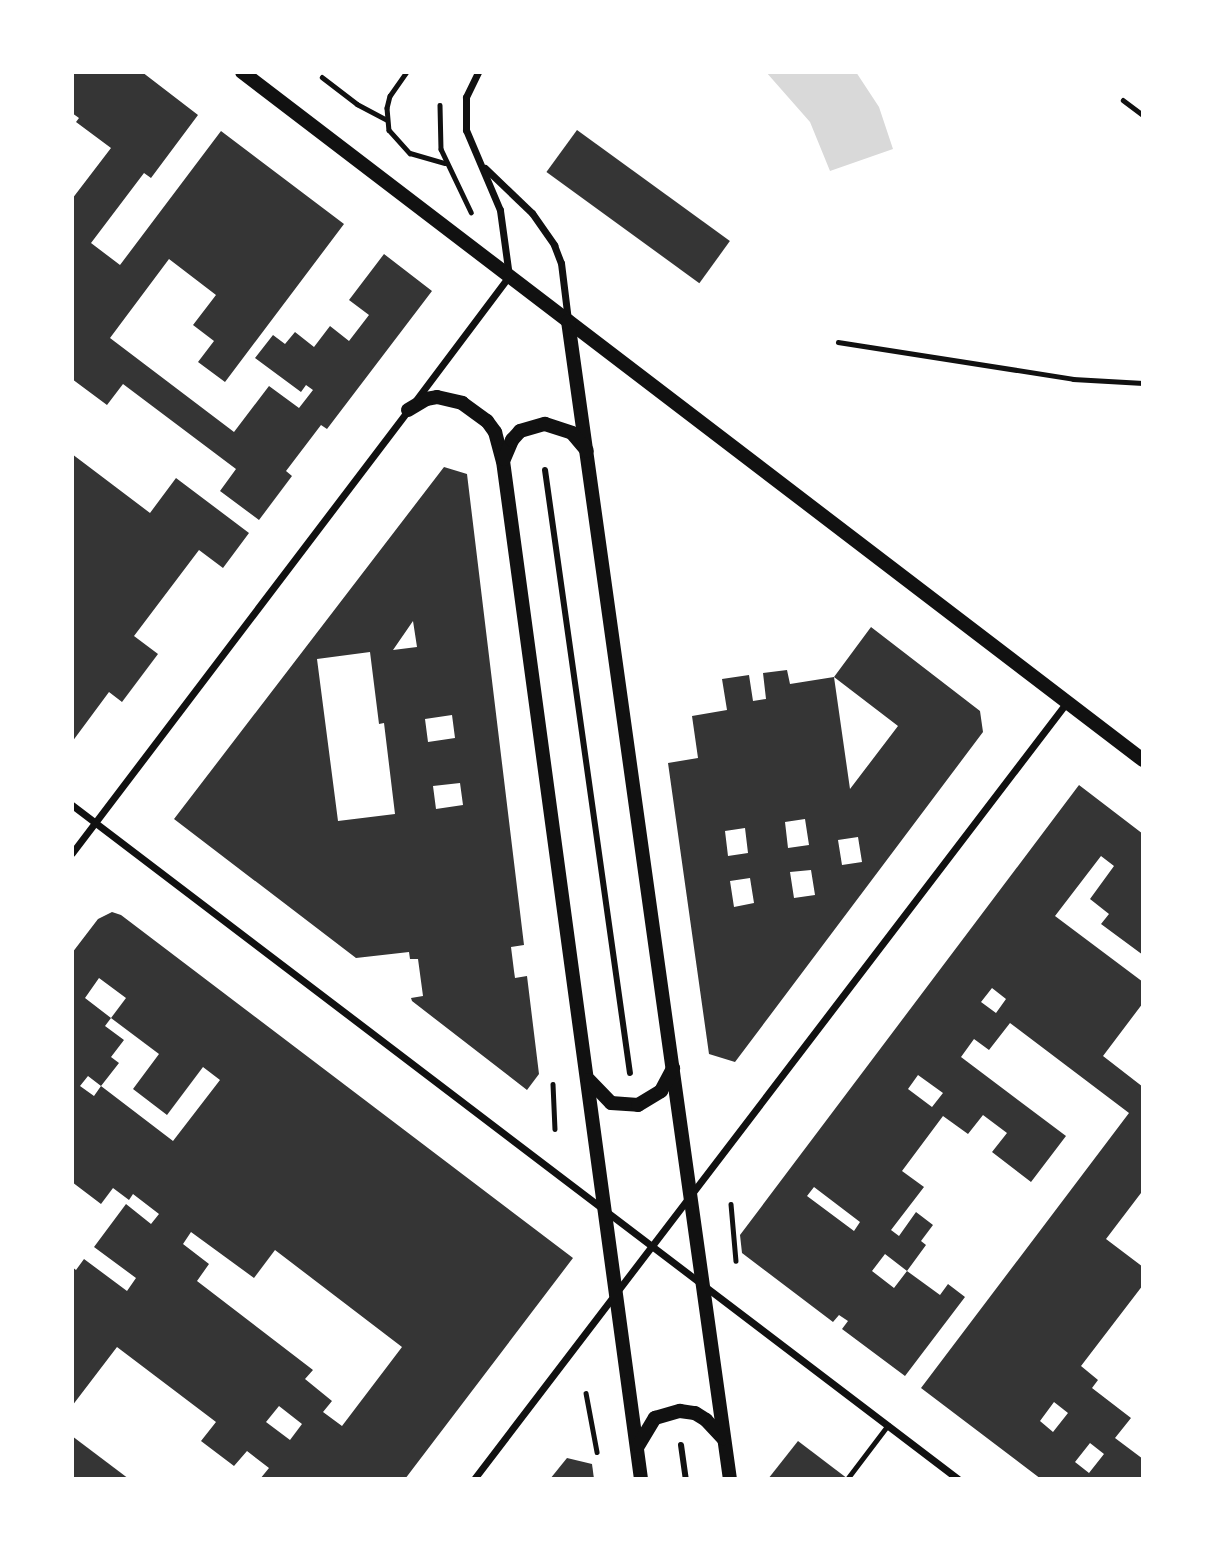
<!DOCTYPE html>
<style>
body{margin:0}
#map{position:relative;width:1215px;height:1551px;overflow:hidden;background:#fff;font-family:"Archivo Narrow",sans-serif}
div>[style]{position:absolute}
.water>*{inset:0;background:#d9d9d9}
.building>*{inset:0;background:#353535;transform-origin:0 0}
.path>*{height:4.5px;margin:-2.25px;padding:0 2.25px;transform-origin:2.25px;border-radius:2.25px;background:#111}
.service>*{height:5px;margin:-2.5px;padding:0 2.5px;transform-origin:2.5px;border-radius:2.5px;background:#111}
.pedestrian>*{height:6px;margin:-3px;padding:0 3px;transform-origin:3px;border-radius:3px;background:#111}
.minor>*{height:7px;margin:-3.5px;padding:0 3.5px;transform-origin:3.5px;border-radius:3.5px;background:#111}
.secondary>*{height:14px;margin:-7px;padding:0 7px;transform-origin:7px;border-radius:7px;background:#111}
span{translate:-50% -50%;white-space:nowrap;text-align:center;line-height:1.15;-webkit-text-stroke:5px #fff;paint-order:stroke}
.frame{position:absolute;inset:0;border:74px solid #fff;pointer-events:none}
</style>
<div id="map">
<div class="water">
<div style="clip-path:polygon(766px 72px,856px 72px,879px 107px,893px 149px,830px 171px,810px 122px)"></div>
</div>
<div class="building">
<div style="clip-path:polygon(72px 72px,142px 72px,198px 115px,151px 178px,144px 173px,91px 243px,120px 265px,221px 131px,344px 224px,225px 382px,198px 362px,214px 341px,193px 325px,216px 295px,169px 259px,110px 338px,234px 432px,269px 386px,299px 408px,313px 390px,306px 385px,301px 392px,255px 358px,273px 335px,285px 344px,295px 332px,314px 347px,330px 326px,349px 341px,369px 315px,349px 300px,384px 254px,432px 291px,327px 429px,321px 425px,286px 471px,292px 476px,259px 520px,220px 491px,236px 469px,224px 460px,123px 384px,107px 405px,72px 379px,72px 199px,111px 148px,76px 122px,79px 118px,72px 113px)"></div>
<div style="left:577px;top:130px;width:189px;height:52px;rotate:36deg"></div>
<div style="clip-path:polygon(72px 454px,150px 513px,176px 478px,249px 533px,223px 568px,199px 550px,134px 636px,158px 654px,122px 702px,109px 692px,72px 742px)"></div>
<div style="clip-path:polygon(evenodd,444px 467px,467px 474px,524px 945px,511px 947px,514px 971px,515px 978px,527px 976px,539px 1074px,527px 1090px,412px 1001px,411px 998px,423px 996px,418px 959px,410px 959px,409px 952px,356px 958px,174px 819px,444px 467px,413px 621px,417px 647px,393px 650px,413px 621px,444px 467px,370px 652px,379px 724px,384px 723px,395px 814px,338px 821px,317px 659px,370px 652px,444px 467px,452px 715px,455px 738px,428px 742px,425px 719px,452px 715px,444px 467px,460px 783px,463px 805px,436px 809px,433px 786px,460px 783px)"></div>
<div style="clip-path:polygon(evenodd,871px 627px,980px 711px,983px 732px,735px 1062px,709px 1054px,668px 763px,698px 758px,692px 716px,727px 710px,722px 679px,749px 675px,753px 701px,766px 699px,763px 673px,787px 670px,790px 684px,834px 677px,850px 789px,898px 726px,834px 677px,871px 627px,805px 819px,809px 845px,788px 848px,785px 822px,805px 819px,871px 627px,745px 828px,748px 853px,728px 856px,725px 831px,745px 828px,871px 627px,858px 837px,862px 862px,842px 865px,838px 840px,858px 837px,871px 627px,811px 870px,815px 895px,794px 898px,790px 872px,811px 870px,871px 627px,750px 878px,754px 903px,734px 907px,730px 881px,750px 878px)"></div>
<div style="clip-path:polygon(evenodd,1079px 785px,1143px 834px,1143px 955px,1101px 924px,1109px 914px,1090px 899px,1114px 866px,1101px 856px,1055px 916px,1143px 982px,1143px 1003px,1103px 1056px,1143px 1087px,1143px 1195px,1141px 1193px,1106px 1239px,1143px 1267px,1143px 1285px,1081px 1366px,1098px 1380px,1092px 1388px,1131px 1418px,1115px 1438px,1143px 1459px,1143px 1479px,1041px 1479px,921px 1388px,1129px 1113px,1010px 1023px,989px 1050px,974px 1039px,961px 1057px,1066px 1136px,1031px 1182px,992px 1152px,1007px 1133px,983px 1115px,968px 1134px,943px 1116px,902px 1171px,924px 1187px,891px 1230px,899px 1236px,916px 1212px,933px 1225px,921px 1241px,926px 1245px,907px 1271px,885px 1254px,872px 1271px,894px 1288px,907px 1271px,940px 1295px,948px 1284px,965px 1297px,905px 1376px,842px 1329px,848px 1321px,839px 1315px,833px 1322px,742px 1253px,740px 1235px,1079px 785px,992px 988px,1006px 999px,996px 1013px,981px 1002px,992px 988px,1079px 785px,918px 1075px,943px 1093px,932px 1107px,908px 1089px,918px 1075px,1079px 785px,814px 1187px,860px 1222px,854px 1231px,807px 1196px,814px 1187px,1079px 785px,1054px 1402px,1068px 1413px,1053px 1432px,1040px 1421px,1054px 1402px,1079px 785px,1090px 1443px,1104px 1454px,1089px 1473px,1075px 1462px,1090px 1443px)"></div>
<div style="clip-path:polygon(evenodd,112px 912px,121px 915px,573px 1258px,405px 1479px,260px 1479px,269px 1468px,247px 1451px,234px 1466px,201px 1441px,216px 1422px,117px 1347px,72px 1406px,72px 1267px,76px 1270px,84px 1259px,127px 1291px,136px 1278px,94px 1247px,126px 1204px,151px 1224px,159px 1214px,133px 1194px,129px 1200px,113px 1188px,101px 1204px,72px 1182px,72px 953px,98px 919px,112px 912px,99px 978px,126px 998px,111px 1018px,159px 1054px,133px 1089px,167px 1115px,203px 1067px,220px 1080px,173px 1141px,101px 1086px,94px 1096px,80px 1086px,88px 1076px,101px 1086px,119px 1063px,111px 1057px,124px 1040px,105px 1026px,111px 1018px,85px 998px,99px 978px,112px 912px,191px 1232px,254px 1278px,275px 1250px,402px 1347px,342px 1426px,323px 1412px,332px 1401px,305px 1379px,313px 1370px,197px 1281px,209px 1264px,183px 1244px,191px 1232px,112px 912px,279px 1406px,302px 1424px,290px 1440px,266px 1422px,279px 1406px)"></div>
<div style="clip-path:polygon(72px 1436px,129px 1479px,72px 1479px)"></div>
<div style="clip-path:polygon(798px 1441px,848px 1479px,768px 1479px)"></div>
<div style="clip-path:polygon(567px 1458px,592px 1464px,594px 1479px,550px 1479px)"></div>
</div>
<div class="path">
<div style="left:407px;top:72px;width:29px;rotate:125deg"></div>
<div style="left:390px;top:96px;width:12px;rotate:104deg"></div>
<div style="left:387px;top:108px;width:22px;rotate:85deg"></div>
<div style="left:389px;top:130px;width:31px;rotate:48deg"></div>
<div style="left:410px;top:153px;width:36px;rotate:16deg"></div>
<div style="left:322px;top:77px;width:44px;rotate:37.6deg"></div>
<div style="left:357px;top:104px;width:34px;rotate:28deg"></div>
<div style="left:1123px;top:100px;width:25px;rotate:37deg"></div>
<div style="left:440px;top:105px;width:44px;rotate:88.7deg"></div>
<div style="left:441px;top:149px;width:70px;rotate:64.5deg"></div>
<div style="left:838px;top:342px;width:238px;rotate:8.9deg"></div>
<div style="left:1073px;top:379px;width:70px;rotate:3.3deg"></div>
<div style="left:553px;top:1084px;width:45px;rotate:87.5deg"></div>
<div style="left:731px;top:1204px;width:57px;rotate:85deg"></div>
<div style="left:586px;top:1393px;width:60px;rotate:79.4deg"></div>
</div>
<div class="service">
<div style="left:847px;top:1479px;width:68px;rotate:-52.8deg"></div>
</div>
<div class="pedestrian">
<div style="left:545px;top:470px;width:609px;rotate:81.98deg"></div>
<div style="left:681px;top:1445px;width:34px;rotate:82deg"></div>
</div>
<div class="minor">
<div style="left:485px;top:168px;width:65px;rotate:43.8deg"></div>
<div style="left:532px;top:213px;width:39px;rotate:55deg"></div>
<div style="left:554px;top:245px;width:19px;rotate:69deg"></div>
<div style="left:561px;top:263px;width:57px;rotate:83deg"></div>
<div style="left:416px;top:400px;width:155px;rotate:-53.1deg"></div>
<div style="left:509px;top:276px;width:67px;rotate:-97.8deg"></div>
<div style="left:500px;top:210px;width:87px;rotate:-113deg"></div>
<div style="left:466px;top:130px;width:33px;rotate:-90deg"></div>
<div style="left:466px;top:97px;width:28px;rotate:-64deg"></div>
<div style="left:72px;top:805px;width:1113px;rotate:37.26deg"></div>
<div style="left:72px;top:853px;width:557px;rotate:-52.8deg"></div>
<div style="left:474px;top:1479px;width:977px;rotate:-52.65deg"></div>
</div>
<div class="secondary">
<div style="left:242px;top:72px;width:1134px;rotate:37.37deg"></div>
<div style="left:568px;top:321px;width:1169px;rotate:82.04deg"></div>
<div style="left:408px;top:410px;width:21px;rotate:-31deg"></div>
<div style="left:426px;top:399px;width:11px;rotate:-10deg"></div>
<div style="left:437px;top:397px;width:26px;rotate:13deg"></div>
<div style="left:462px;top:403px;width:31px;rotate:36deg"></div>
<div style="left:487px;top:421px;width:14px;rotate:54deg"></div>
<div style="left:495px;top:432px;width:30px;rotate:75deg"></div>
<div style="left:503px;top:461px;width:1027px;rotate:82.28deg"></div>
<div style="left:504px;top:459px;width:21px;rotate:-67deg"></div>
<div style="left:512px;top:440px;width:12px;rotate:-48deg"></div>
<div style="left:520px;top:431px;width:26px;rotate:-16deg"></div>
<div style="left:545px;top:424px;width:28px;rotate:18deg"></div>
<div style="left:572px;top:433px;width:23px;rotate:50deg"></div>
<div style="left:589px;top:1080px;width:32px;rotate:46deg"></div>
<div style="left:611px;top:1103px;width:27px;rotate:4deg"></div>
<div style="left:638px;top:1105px;width:27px;rotate:-31deg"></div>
<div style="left:661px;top:1091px;width:26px;rotate:-62deg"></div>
<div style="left:638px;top:1446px;width:33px;rotate:-59deg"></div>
<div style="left:655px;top:1418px;width:26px;rotate:-16deg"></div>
<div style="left:680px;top:1411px;width:15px;rotate:8deg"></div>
<div style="left:695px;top:1413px;width:13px;rotate:32deg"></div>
<div style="left:706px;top:1420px;width:25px;rotate:47deg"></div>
</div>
<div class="frame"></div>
</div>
